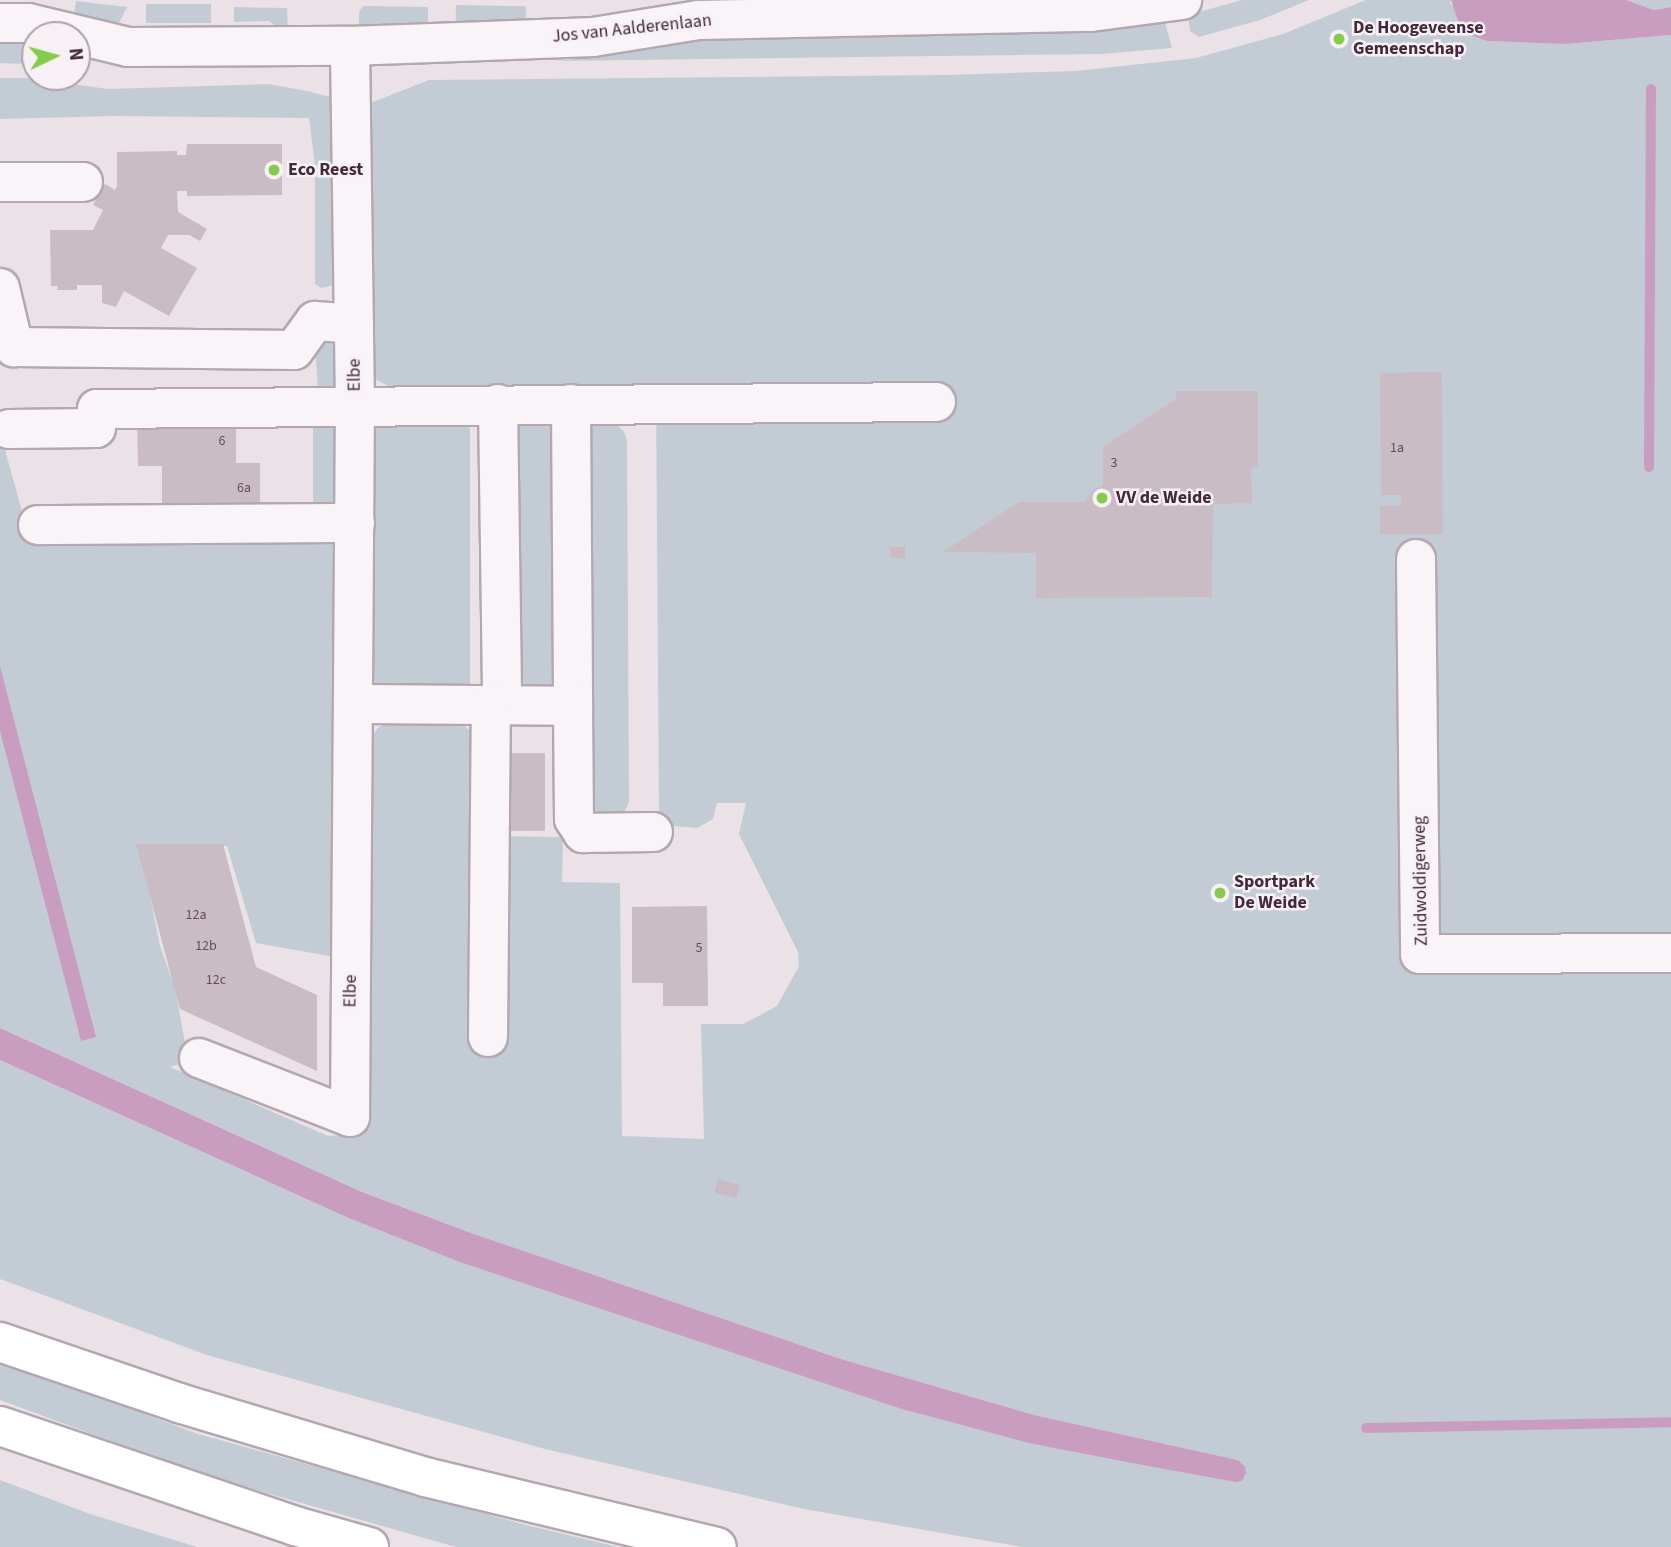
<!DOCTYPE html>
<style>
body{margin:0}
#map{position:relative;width:1671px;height:1547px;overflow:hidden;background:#eae2e7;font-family:"Source Sans 3",sans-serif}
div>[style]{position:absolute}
.green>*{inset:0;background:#c3ccd4;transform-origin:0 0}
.water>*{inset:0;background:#c99dc0}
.stream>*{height:10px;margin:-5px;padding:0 5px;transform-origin:5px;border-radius:5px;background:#c99dc0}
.building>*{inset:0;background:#cabcc5;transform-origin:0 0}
.roads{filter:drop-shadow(2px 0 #b4a7b0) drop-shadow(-2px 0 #b4a7b0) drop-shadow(0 2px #b4a7b0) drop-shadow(0 -2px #b4a7b0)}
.minor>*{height:38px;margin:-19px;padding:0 19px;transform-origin:19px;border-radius:19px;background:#f8f4f7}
.highway>*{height:38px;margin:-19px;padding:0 19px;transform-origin:19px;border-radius:19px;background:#fff}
.dots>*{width:19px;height:19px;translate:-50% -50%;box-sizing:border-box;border:4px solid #f7f1f6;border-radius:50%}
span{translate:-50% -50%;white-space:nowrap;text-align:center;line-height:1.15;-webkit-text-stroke:5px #f7f1f6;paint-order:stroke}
.number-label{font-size:14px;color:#644e5d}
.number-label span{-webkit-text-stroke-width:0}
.street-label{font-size:18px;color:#422a3a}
.poi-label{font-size:18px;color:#422a3a;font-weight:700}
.left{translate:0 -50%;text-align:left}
.north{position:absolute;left:21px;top:21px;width:70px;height:70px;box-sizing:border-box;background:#f7f1f6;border:2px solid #afa1ab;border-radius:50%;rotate:85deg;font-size:19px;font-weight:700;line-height:28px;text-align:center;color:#422a3a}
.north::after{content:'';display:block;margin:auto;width:24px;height:32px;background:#84cc49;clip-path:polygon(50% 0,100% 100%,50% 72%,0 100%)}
</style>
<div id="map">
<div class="green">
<div style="clip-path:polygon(1242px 0,1309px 0,1260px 20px,1199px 37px,1190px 31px,1188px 15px)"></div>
<div style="clip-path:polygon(1366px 0,1451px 0,1450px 3px,1487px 41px,1565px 44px,1671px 35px,1671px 1547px,1022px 1547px,804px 1509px,545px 1449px,207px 1355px,0 1279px,0 1060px,344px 1216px,1137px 1464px,1242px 1480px,1238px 1460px,1034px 1415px,841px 1359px,471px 1233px,362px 1192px,0 1028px,0 432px,30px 540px,337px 535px,340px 958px,256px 943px,227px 846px,140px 846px,160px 946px,175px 988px,186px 1048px,180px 1064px,170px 1067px,328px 1136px,360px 1134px,364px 1121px,368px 740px,379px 727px,392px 721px,458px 720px,483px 743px,482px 836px,563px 837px,562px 882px,620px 883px,622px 1136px,704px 1139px,701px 1024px,743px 1024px,777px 1006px,799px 966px,798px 952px,739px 834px,746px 803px,717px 803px,713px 819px,697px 828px,673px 826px,659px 813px,656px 391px,394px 389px,375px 379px,368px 360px,368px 104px,429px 80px,947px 75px,1076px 71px,1196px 58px,1283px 34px)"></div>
<div style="clip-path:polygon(1626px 0,1671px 0,1671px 7px,1654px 10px)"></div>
<div style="clip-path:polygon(76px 1px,127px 7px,117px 27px,74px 15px)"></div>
<div style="left:211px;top:4px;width:19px;height:65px;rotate:90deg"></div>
<div style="left:456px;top:5px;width:70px;height:16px;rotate:1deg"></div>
<div style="clip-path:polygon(363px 6px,428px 7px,428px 30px,359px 31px,359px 12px)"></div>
<div style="clip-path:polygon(234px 7px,287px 8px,288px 30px,281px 30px,269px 21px,234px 22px)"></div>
<div style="clip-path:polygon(1164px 19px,1172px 48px,1102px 54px,556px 61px,616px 54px,660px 40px)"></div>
<div style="left:0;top:41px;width:35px;height:22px;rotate:2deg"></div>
<div style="clip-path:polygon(0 78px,27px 78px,108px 89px,268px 84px,307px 91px,330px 97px,335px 104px,334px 162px,315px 165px,309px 118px,113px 116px,0 119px)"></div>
<div style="clip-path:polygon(333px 176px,334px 285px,321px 288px,315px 284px,315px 177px)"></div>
<div style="clip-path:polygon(321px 339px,337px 347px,338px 387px,330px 392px,318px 391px,315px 344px)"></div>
<div style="clip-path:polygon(313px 416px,336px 420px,337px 505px,313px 514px)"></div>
<div style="clip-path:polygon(362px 421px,465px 422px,470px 429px,470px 692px,386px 691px,374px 683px,366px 671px)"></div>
<div style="clip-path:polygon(523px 422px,554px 422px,558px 689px,518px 691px,513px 431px)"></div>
<div style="clip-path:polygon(592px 422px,616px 424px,624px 432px,627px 440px,629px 802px,622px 816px,595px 816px,590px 810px,588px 426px)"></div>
<div style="clip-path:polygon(0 1360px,198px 1434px,526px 1525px,618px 1547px,456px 1547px,203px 1475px,0 1400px)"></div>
<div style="clip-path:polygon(0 1480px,90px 1514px,197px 1547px,0 1547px)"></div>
</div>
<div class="water">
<div style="clip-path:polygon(1451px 0,1626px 0,1654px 10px,1671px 7px,1671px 35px,1565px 44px,1487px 41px,1468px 34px,1458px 21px)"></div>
<div style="clip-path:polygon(0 666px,96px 1037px,81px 1041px,0 731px)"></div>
<div style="clip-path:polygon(0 1028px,362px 1192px,471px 1233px,841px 1359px,1034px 1415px,1238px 1460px,1245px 1467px,1246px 1473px,1242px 1481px,1236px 1482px,1137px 1464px,1029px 1443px,902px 1409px,460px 1262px,344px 1216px,0 1060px)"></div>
</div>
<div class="stream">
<div style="left:1649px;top:467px;width:378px;rotate:-89.7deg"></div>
<div style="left:1366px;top:1428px;width:305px;rotate:-1.1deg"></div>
</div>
<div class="building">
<div style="clip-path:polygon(187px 144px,282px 144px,282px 195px,187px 196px,187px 191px,177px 191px,178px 212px,207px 229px,200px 241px,189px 235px,168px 235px,161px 248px,197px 268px,169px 316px,124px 291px,116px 307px,102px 303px,102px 285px,77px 285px,77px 290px,57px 290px,58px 286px,51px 286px,50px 230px,93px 230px,103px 210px,93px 205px,105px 184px,115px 190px,117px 186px,117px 152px,177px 151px,177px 155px,186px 155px)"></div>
<div style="clip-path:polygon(1442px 372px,1443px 534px,1380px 534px,1380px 506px,1401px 506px,1401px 495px,1381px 495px,1380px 373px)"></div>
<div style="clip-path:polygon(1176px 391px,1258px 391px,1258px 466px,1251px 468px,1252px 503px,1213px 504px,1212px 597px,1036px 598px,1036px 553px,943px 552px,1019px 502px,1085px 502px,1093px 490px,1103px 485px,1103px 447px,1176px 399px)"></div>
<div style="clip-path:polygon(137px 418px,236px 418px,236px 463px,260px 463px,260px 511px,162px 512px,162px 466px,138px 466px)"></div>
<div style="left:890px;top:547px;width:15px;height:11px"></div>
<div style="left:501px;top:753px;width:44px;height:78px"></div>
<div style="clip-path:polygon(136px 844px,223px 844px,256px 967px,317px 995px,317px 1071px,180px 1009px)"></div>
<div style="clip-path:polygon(707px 906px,708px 1006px,663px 1006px,663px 983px,632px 983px,632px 907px)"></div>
<div style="left:718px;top:1179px;width:23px;height:14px;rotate:15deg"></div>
</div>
<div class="roads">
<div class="minor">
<div style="left:0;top:23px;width:28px"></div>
<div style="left:28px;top:23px;width:103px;rotate:13.5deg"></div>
<div style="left:128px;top:47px;width:222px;rotate:-0.3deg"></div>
<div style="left:350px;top:46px;width:243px;rotate:-2.1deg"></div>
<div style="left:593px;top:37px;width:107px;rotate:-9.1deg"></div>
<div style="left:699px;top:20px;width:392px;rotate:-1.2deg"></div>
<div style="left:1091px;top:12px;width:92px;rotate:-7.5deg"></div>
<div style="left:0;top:182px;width:83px"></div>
<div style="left:0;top:288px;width:61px;rotate:76.7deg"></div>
<div style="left:14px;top:347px;width:280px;rotate:0.6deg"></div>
<div style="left:294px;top:350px;width:36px;rotate:-54deg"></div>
<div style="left:315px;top:321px;width:39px;rotate:4deg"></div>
<div style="left:498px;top:404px;width:302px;rotate:89.2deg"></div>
<div style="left:571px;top:404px;width:302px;rotate:89.6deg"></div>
<div style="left:9px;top:429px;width:87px;rotate:-0.7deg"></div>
<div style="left:96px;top:428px;width:19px;rotate:-87deg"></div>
<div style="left:97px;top:409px;width:839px;rotate:-0.48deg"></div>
<div style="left:38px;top:525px;width:317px;rotate:-0.4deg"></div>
<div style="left:1416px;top:559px;width:395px;rotate:89.4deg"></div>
<div style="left:1420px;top:954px;width:251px;rotate:-0.2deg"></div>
<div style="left:355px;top:704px;width:218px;rotate:0.5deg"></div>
<div style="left:573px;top:706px;width:113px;rotate:89.5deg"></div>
<div style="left:574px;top:819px;width:17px;rotate:57deg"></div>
<div style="left:583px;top:833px;width:70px;rotate:-0.8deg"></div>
<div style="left:488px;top:1037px;width:331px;rotate:-89.5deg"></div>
<div style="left:199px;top:1058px;width:162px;rotate:21.3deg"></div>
<div style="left:350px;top:1117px;width:712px;rotate:-89.6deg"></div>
<div style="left:355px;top:405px;width:359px;rotate:-90.8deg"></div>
</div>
<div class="highway">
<div style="left:0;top:1342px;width:189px;rotate:18.8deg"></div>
<div style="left:179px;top:1403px;width:257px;rotate:16.7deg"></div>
<div style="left:425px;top:1477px;width:300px;rotate:13.5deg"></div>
<div style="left:0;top:1426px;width:311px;rotate:18.7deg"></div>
<div style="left:295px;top:1526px;width:77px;rotate:15.8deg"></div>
</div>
</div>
<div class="dots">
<div style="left:1339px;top:39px;background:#84cc49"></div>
<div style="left:274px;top:170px;background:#84cc49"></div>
<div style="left:1102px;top:498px;background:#84cc49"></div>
<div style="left:1220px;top:893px;background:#84cc49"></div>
</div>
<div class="number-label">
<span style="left:222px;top:441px">6</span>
<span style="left:1397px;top:448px">1a</span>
<span style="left:1114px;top:463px">3</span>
<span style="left:244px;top:488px">6a</span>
<span style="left:196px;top:915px">12a</span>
<span style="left:206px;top:946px">12b</span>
<span style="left:699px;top:948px">5</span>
<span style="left:216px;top:980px">12c</span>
</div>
<div class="street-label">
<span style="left:632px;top:29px;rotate:-6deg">Jos van Aalderenlaan</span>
<span style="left:355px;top:375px;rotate:-90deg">Elbe</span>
<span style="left:1421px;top:881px;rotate:-91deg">Zuidwoldigerweg</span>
<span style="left:351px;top:991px;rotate:-89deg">Elbe</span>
</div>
<div class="poi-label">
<span class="left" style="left:1353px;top:39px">De Hoogeveense<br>Gemeenschap</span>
<span class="left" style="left:288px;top:170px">Eco Reest</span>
<span class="left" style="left:1116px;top:498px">VV de Weide</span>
<span class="left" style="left:1234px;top:893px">Sportpark<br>De Weide</span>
</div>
<div class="north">N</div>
</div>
